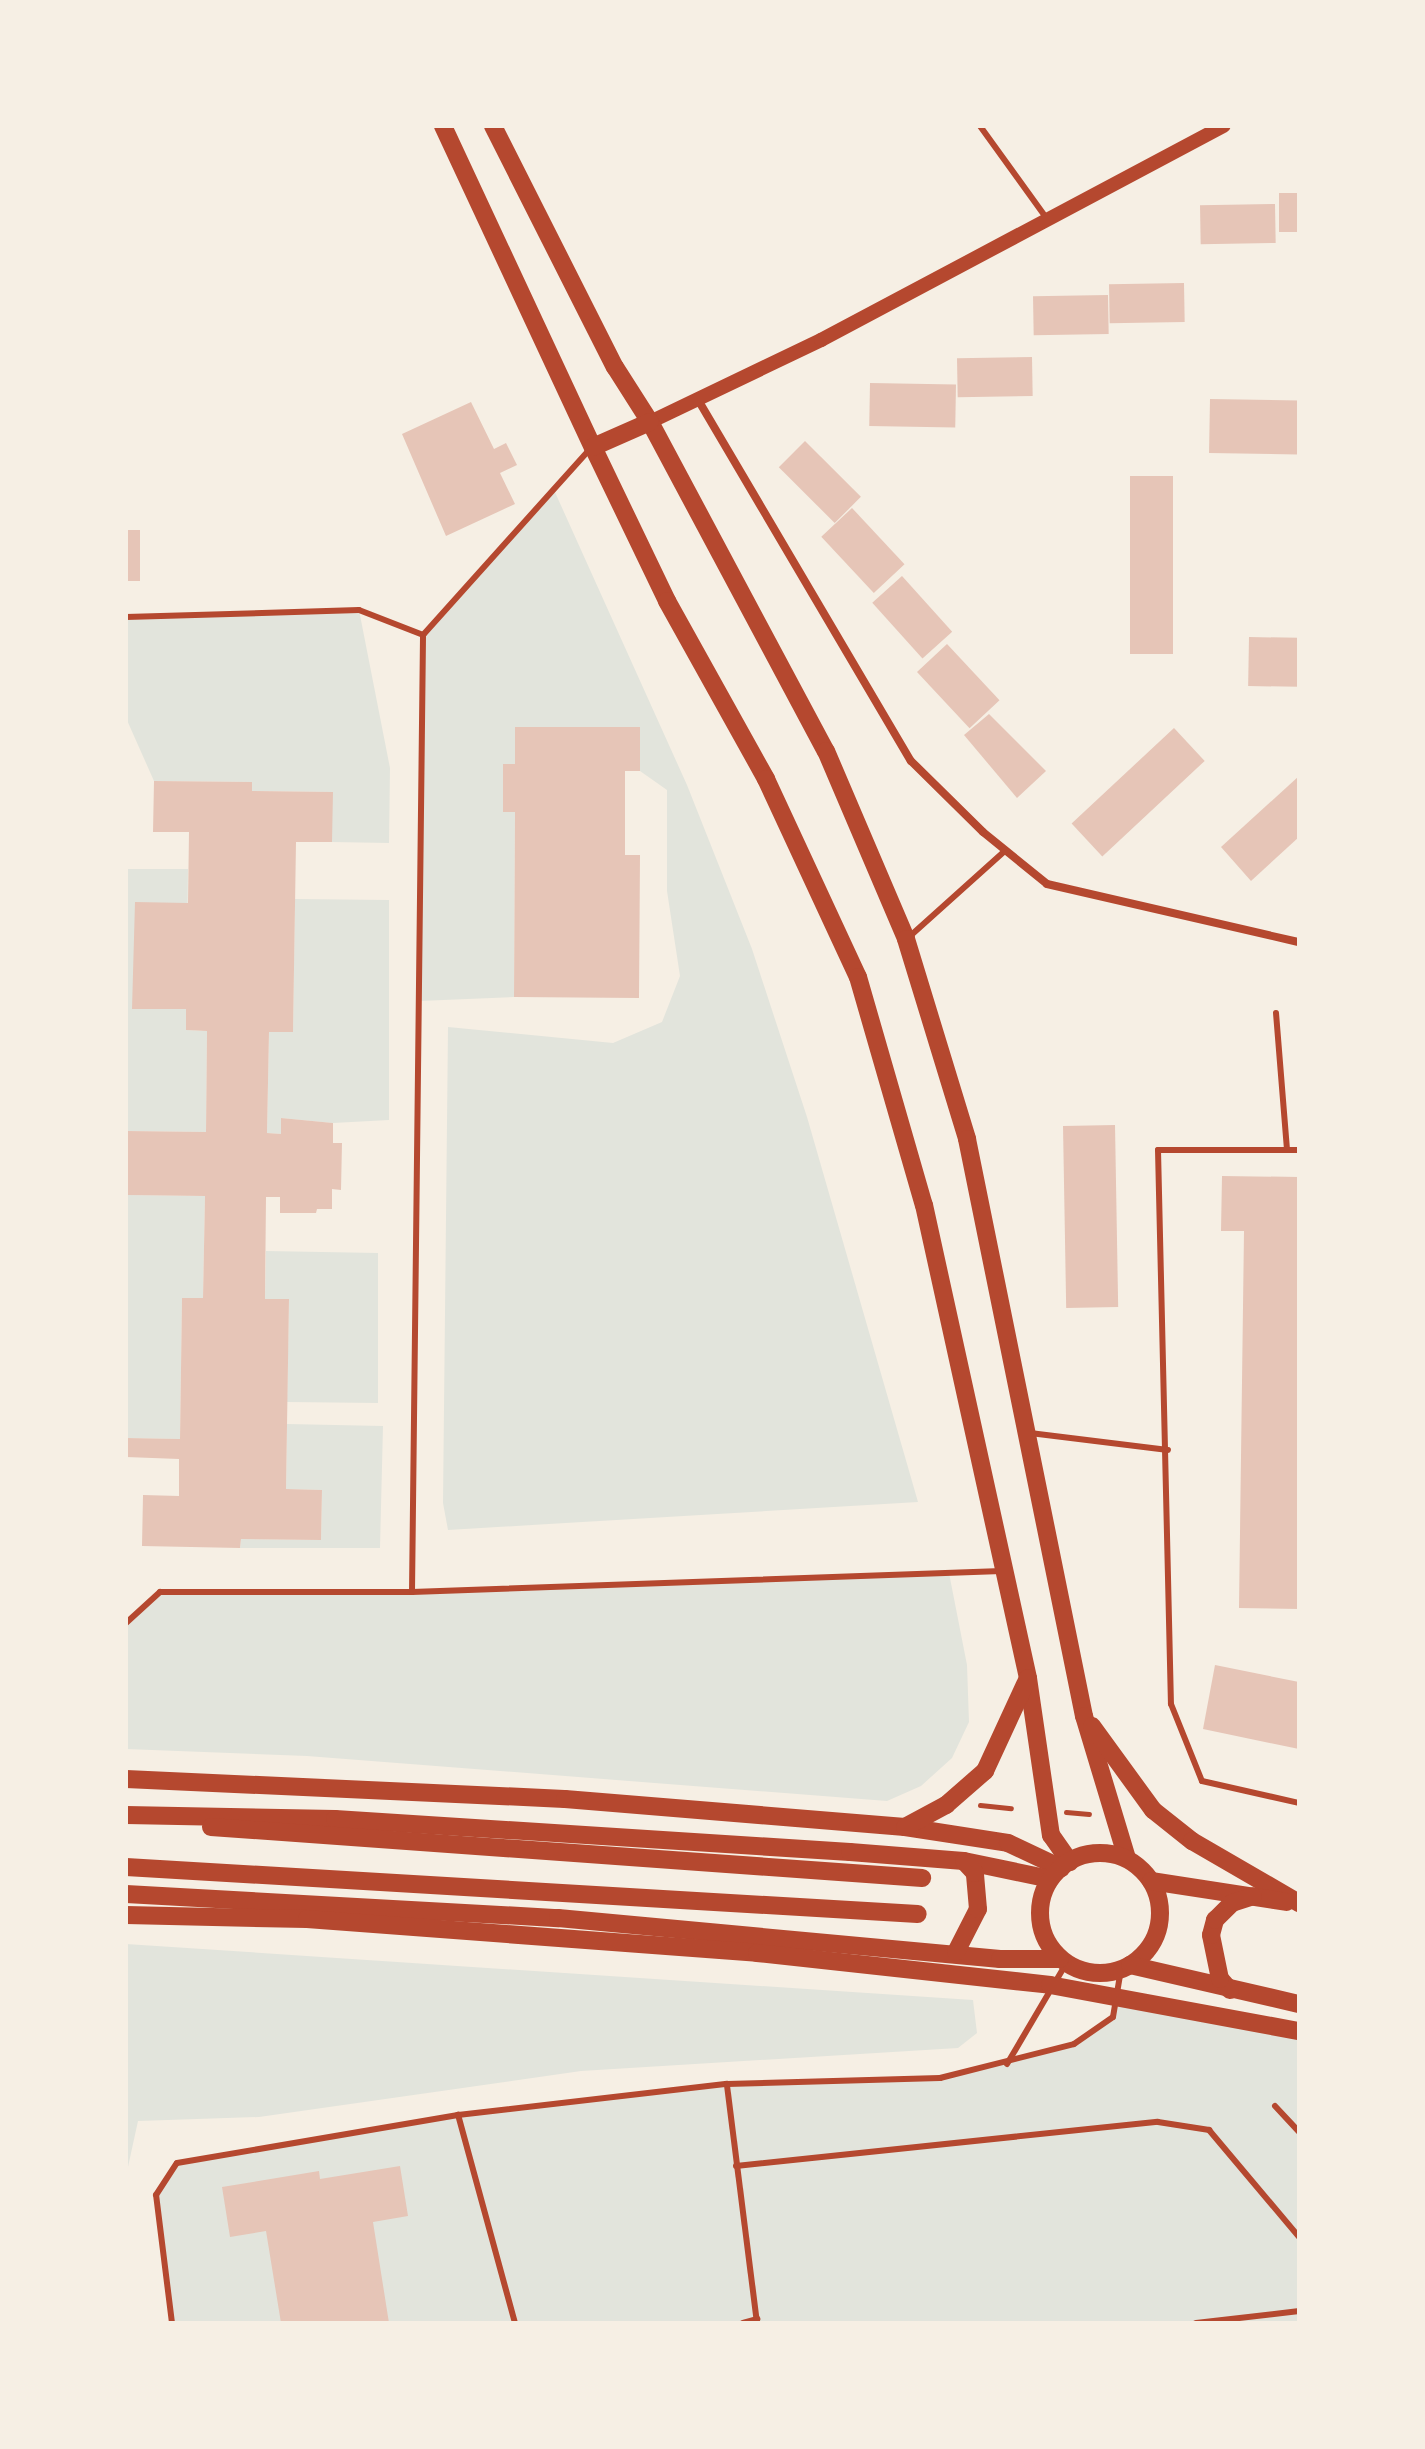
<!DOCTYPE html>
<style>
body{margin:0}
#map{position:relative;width:1425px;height:2449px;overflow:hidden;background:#f6efe4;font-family:"Source Serif 4",serif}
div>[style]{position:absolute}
.green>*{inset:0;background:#e2e4dc}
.building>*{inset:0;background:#e6c5b7;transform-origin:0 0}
.path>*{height:5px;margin:-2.5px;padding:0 2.5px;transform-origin:2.5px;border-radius:2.5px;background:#b5482f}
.service>*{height:6px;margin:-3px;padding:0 3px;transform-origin:3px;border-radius:3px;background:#b5482f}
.minor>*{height:8px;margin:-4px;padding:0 4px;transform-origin:4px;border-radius:4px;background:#b5482f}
.tertiary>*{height:14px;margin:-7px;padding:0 7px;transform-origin:7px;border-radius:7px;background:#b5482f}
.primary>*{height:18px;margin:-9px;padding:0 9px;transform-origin:9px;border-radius:9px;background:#b5482f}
.primary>.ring{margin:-9px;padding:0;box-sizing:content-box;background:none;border:18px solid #b5482f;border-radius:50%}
span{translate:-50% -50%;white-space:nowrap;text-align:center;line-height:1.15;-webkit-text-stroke:8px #f6efe4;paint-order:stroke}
.frame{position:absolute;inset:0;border:128px solid #f6efe4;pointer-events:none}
</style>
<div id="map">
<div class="green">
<div style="clip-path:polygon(554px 490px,687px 785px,752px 949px,807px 1117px,918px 1502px,448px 1530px,443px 1503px,448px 1027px,613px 1043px,662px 1022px,680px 976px,667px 891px,667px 790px,640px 771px,640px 727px,515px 727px,515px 764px,503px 765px,503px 812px,515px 812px,514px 997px,419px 1001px,423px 635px)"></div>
<div style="clip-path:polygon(359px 610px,390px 768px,389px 843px,332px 842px,332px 792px,252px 791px,252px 782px,154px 781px,126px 718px,126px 617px)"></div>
<div style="clip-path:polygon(126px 869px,188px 869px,186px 1030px,207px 1031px,206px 1132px,126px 1131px)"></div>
<div style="clip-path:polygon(295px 899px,389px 900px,389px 1120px,333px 1123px,281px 1118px,281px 1134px,267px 1133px,269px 1032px,293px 1031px)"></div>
<div style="clip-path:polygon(126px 1195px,205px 1196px,203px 1298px,182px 1298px,180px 1439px,126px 1438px)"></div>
<div style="clip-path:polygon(266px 1251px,378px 1253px,378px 1403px,287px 1402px,289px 1300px,265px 1299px)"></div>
<div style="clip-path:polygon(287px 1424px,383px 1426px,380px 1548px,240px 1548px,241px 1539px,321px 1540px,322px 1490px,286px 1489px)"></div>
<div style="clip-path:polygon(949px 1573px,967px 1665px,969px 1722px,952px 1758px,921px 1786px,887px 1801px,307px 1756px,126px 1749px,126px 1623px,160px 1592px,412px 1592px)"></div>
<div style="clip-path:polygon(126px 1944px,973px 2000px,977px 2033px,958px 2048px,581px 2071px,259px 2117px,138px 2121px,126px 2176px)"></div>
<div style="clip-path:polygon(1120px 1997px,1299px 2031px,1299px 2323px,172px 2323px,156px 2195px,177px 2163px,458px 2115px,727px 2084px,940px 2078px,1074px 2044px,1113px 2017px)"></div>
</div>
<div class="building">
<div style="left:1299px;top:193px;width:39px;height:20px;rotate:90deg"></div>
<div style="left:1275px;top:204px;width:39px;height:75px;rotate:89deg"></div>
<div style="left:1184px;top:283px;width:39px;height:75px;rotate:89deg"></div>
<div style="left:1108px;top:295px;width:39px;height:75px;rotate:89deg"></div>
<div style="left:1032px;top:357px;width:39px;height:75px;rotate:89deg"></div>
<div style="left:870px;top:383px;width:86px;height:43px;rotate:1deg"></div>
<div style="left:1210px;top:399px;width:89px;height:54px;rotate:1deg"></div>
<div style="clip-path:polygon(471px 402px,494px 449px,506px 443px,517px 465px,500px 473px,515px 504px,446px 536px,402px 434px)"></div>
<div style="left:805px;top:441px;width:79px;height:37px;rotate:45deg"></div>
<div style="left:1130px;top:476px;width:43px;height:178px"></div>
<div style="left:852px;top:508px;width:77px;height:42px;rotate:47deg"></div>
<div style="left:126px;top:530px;width:14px;height:51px"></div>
<div style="left:902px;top:576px;width:75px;height:40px;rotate:48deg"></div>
<div style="left:1249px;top:637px;width:50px;height:49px;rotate:1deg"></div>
<div style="left:947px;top:644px;width:77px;height:41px;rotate:47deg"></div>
<div style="clip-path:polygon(989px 714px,1046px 771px,1017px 798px,964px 735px)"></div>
<div style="clip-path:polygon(515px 727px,640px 727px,640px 771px,625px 771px,625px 855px,640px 855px,639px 998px,514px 997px,515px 812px,503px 812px,503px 764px,515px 764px)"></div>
<div style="left:1174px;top:728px;width:45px;height:140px;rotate:47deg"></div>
<div style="clip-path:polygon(1299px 776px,1299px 837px,1251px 881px,1221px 847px)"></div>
<div style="clip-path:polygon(154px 781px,252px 782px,252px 791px,333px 792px,332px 842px,296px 842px,293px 1032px,269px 1032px,267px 1133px,281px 1134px,281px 1118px,333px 1123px,333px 1143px,342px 1143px,341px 1190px,332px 1189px,332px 1209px,317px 1209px,316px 1213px,280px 1213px,280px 1197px,266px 1197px,265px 1299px,289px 1299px,286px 1489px,322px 1490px,321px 1540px,241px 1539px,240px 1548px,142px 1546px,143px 1495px,179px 1496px,179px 1459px,126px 1457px,126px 1438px,180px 1439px,182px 1298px,203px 1298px,205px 1196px,126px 1195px,126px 1131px,206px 1132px,207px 1031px,186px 1030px,186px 1009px,132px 1009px,135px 902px,188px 903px,189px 832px,153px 832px)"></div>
<div style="left:1115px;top:1125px;width:182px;height:52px;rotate:89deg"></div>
<div style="clip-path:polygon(1222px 1176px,1299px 1177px,1299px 1609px,1239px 1608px,1244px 1231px,1221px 1231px)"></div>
<div style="clip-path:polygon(1215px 1665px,1299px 1682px,1299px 1749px,1203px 1729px)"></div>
<div style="clip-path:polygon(400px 2166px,408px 2216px,373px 2222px,389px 2323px,281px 2323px,266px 2231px,230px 2237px,222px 2187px,319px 2171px,320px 2179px)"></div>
</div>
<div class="path">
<div style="left:980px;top:1805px;width:31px;rotate:6deg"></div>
<div style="left:1066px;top:1812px;width:23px;rotate:5deg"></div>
</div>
<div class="service">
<div style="left:980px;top:126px;width:115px;rotate:54.2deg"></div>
<div style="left:126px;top:617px;width:233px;rotate:-1.7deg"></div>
<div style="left:359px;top:610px;width:69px;rotate:21.3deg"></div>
<div style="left:423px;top:635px;width:250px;rotate:-48.1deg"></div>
<div style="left:909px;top:937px;width:129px;rotate:-41.9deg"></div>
<div style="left:1276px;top:1013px;width:137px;rotate:85.4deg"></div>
<div style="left:1299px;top:1150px;width:141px;rotate:180deg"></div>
<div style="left:1158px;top:1150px;width:554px;rotate:88.66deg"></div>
<div style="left:1171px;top:1704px;width:83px;rotate:68.1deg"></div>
<div style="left:1202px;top:1781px;width:99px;rotate:12.8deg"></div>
<div style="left:1030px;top:1433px;width:139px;rotate:7deg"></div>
<div style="left:412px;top:1592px;width:957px;rotate:-89.34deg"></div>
<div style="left:126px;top:1623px;width:46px;rotate:-42.4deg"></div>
<div style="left:160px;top:1592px;width:252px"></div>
<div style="left:412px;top:1592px;width:590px;rotate:-2.04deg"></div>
<div style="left:1007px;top:2064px;width:116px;rotate:-59.5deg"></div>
<div style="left:1275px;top:2106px;width:35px;rotate:47deg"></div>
<div style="left:736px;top:2166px;width:424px;rotate:-6deg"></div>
<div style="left:1158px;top:2122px;width:52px;rotate:8.9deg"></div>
<div style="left:1209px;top:2130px;width:140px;rotate:49.9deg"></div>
<div style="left:172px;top:2323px;width:129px;rotate:-97.1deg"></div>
<div style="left:156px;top:2195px;width:38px;rotate:-57deg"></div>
<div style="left:177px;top:2163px;width:285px;rotate:-9.7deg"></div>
<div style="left:515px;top:2323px;width:216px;rotate:-105.3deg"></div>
<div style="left:458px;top:2115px;width:271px;rotate:-6.6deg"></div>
<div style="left:743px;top:2323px;width:15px;rotate:-16deg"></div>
<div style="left:757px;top:2323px;width:241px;rotate:-97.2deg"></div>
<div style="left:727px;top:2084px;width:213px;rotate:-1.6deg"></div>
<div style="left:940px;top:2078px;width:138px;rotate:-14.2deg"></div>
<div style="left:1074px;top:2044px;width:47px;rotate:-34.7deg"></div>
<div style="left:1113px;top:2017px;width:49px;rotate:-80.5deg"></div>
<div style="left:1196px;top:2323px;width:104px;rotate:-6.6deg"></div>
</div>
<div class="minor">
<div style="left:697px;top:398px;width:421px;rotate:59.5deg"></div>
<div style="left:911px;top:761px;width:101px;rotate:44.6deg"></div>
<div style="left:983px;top:832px;width:82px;rotate:39.1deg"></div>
<div style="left:1047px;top:884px;width:259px;rotate:13deg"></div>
</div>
<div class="tertiary">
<div style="left:650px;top:422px;width:190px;rotate:-25.6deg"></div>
<div style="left:821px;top:340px;width:456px;rotate:-28deg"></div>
</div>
<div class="primary">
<div style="left:443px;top:126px;width:354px;rotate:65deg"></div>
<div style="left:593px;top:447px;width:171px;rotate:64.3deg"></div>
<div style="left:667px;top:601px;width:204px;rotate:60.9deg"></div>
<div style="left:766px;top:779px;width:218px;rotate:65.1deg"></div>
<div style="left:858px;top:977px;width:237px;rotate:73.9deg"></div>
<div style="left:924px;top:1205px;width:484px;rotate:77.6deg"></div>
<div style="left:1028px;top:1678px;width:159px;rotate:81.7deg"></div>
<div style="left:1051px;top:1835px;width:33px;rotate:55deg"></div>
<div style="left:493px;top:126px;width:270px;rotate:63.2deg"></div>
<div style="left:615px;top:367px;width:65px;rotate:57.5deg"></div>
<div style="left:650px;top:422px;width:373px;rotate:61.9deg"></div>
<div style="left:826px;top:751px;width:204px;rotate:66.9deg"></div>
<div style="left:906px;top:939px;width:209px;rotate:73deg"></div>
<div style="left:967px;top:1139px;width:589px;rotate:78.54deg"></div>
<div style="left:1084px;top:1716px;width:148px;rotate:73.2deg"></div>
<div style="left:593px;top:447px;width:62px;rotate:-23.7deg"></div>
<div style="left:1092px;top:1726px;width:104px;rotate:54deg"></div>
<div style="left:1153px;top:1810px;width:50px;rotate:38.5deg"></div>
<div style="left:1192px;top:1841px;width:124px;rotate:30.1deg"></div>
<div style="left:126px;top:1779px;width:439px;rotate:2.6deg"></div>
<div style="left:565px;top:1799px;width:341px;rotate:4.7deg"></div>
<div style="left:905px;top:1827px;width:104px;rotate:8.8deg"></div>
<div style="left:1008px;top:1843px;width:59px;rotate:25.3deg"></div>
<div style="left:126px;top:1815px;width:209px;rotate:1.1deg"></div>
<div style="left:335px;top:1819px;width:516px;rotate:3.67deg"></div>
<div style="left:850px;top:1852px;width:114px;rotate:4.5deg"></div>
<div style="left:964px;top:1861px;width:88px;rotate:11.8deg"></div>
<div style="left:211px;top:1827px;width:713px;rotate:4.1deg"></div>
<div style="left:905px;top:1827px;width:47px;rotate:-28.2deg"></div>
<div style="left:946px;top:1805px;width:52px;rotate:-41.1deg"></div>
<div style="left:985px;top:1771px;width:102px;rotate:-65.2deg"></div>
<div class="ring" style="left:1040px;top:1853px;width:102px;height:102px"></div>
<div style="left:126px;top:1867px;width:793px;rotate:3.4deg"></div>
<div style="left:1151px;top:1881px;width:137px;rotate:8.8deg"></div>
<div style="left:126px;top:1894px;width:433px;rotate:3.2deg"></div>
<div style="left:558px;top:1918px;width:444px;rotate:5.3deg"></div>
<div style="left:1000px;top:1959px;width:60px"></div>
<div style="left:126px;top:1915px;width:181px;rotate:1.3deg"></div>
<div style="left:307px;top:1919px;width:451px;rotate:4.3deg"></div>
<div style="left:757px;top:1953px;width:295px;rotate:6.2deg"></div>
<div style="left:1050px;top:1985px;width:253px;rotate:10.5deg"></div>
<div style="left:956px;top:1952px;width:48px;rotate:-62.9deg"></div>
<div style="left:978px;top:1909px;width:36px;rotate:-95deg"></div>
<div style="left:975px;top:1873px;width:16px;rotate:-133deg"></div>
<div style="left:1130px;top:1965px;width:173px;rotate:13deg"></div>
<div style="left:1230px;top:1990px;width:15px;rotate:-132deg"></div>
<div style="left:1220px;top:1979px;width:45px;rotate:-101.6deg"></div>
<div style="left:1211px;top:1935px;width:16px;rotate:-75deg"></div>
<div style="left:1215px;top:1920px;width:24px;rotate:-45deg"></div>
<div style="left:1232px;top:1903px;width:22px;rotate:-18deg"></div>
</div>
<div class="frame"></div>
</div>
